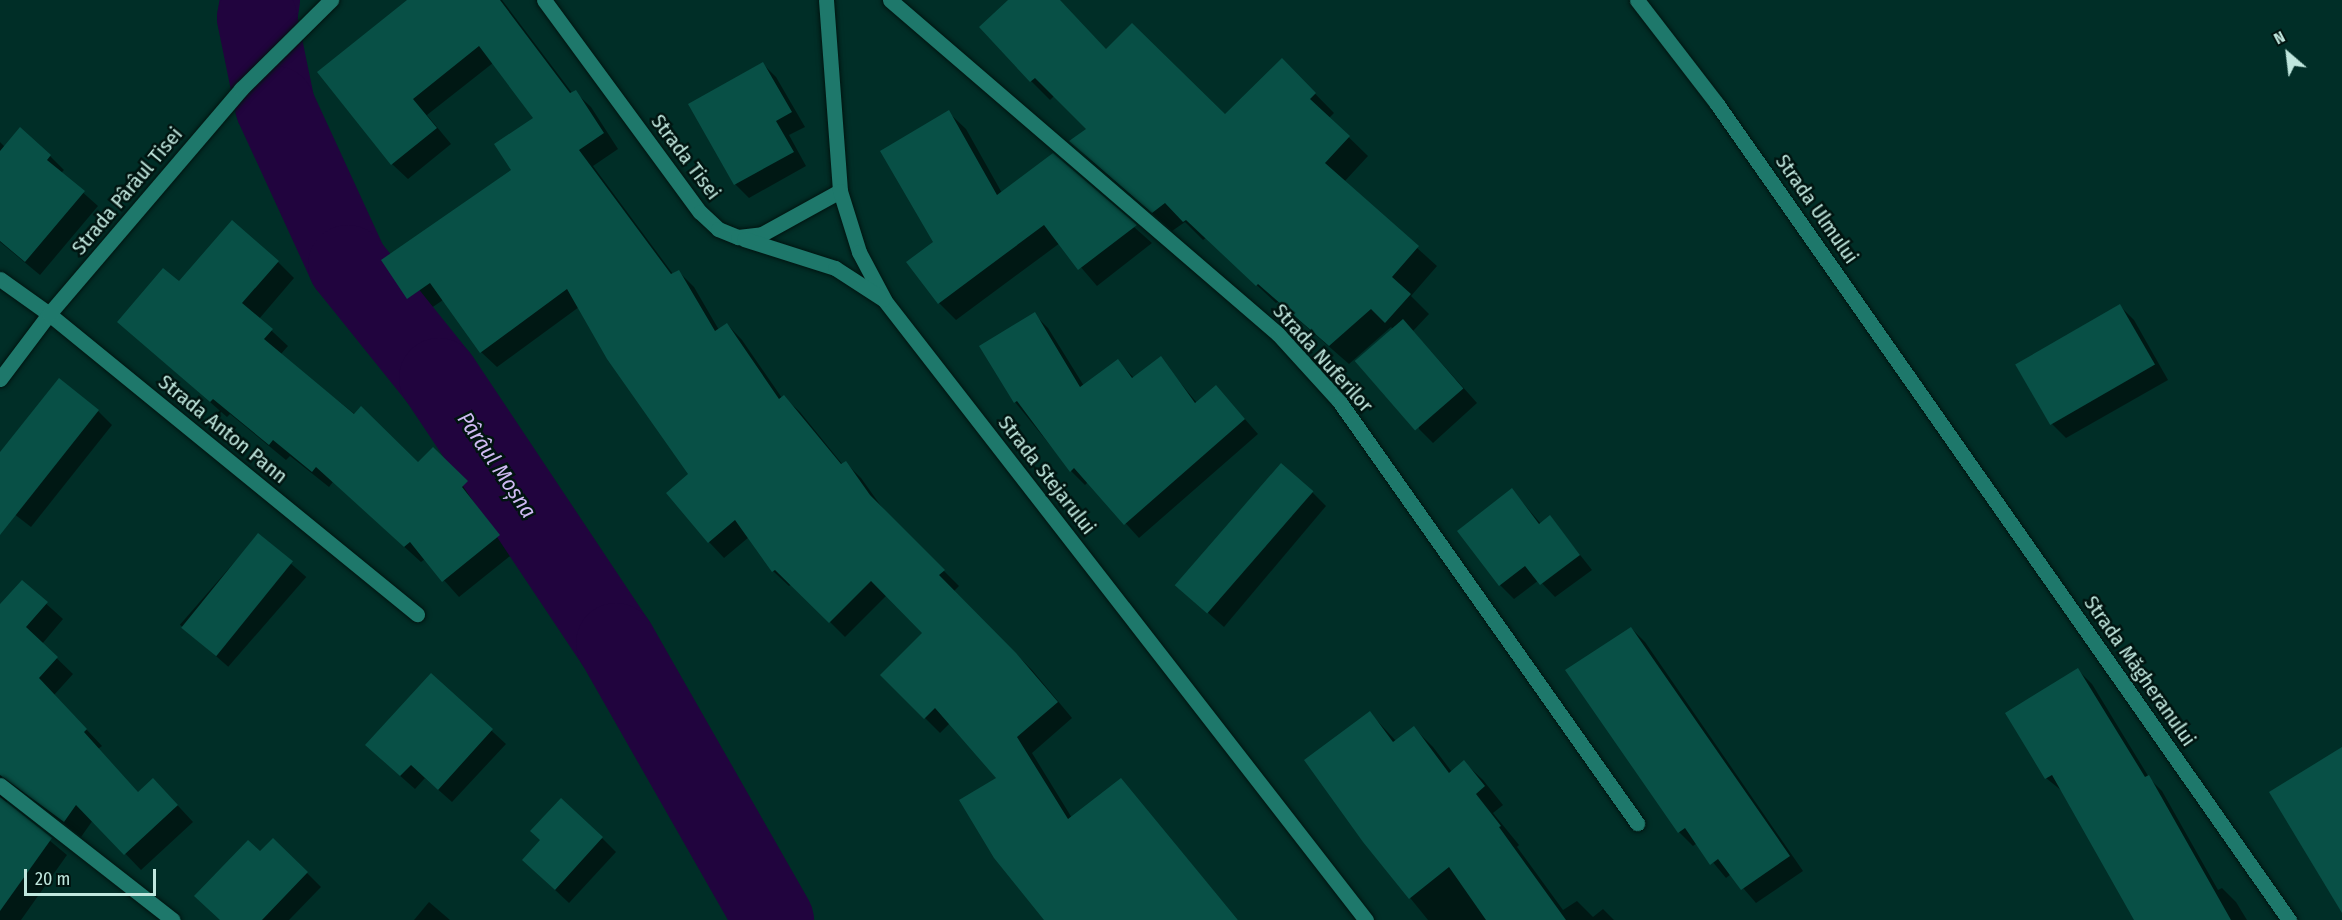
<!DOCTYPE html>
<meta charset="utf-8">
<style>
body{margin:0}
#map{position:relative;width:2342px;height:920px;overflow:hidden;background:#002e27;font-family:"Fira Sans Condensed",sans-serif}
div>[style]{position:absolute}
.shadow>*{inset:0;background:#0007;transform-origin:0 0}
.river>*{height:80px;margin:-40px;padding:0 40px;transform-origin:40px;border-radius:40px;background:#21043e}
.building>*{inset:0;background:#085046;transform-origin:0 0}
.roads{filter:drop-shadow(0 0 2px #001410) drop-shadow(0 0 2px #001410)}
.minor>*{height:15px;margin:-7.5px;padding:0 7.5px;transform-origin:7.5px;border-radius:7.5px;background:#1e786b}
span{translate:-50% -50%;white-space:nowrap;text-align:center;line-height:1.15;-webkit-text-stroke:5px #001410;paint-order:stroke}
.street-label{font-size:21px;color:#c0e7de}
.water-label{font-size:22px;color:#cebaf2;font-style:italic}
.north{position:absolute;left:2258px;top:24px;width:60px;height:60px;-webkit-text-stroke:4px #001410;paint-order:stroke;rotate:332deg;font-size:16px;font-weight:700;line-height:24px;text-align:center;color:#c0e7de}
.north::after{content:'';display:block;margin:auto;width:21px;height:27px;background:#c0e7de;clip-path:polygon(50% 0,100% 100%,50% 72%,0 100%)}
.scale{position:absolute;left:24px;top:869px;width:132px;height:27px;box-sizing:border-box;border:3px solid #c0e7de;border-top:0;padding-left:8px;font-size:18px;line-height:21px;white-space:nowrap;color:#c0e7de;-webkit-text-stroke:4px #001410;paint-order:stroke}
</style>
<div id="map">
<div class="shadow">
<div style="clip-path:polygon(409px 0,502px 0,573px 94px,575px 92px,591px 107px,618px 149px,593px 166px,673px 274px,678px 271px,694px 287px,719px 330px,727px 324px,742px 340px,782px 398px,784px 397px,800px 412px,843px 465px,846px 463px,861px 478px,886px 513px,959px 586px,954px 591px,1032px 670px,1072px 718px,1032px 753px,1072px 818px,1121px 780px,1238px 920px,1048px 920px,998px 778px,950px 723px,940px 733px,882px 675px,924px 633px,887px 595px,845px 637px,792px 584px,789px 586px,773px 571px,749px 537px,724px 558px,709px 542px,690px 475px,579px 307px,497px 367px,481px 352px,443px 300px,424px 313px,409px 298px,513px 170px,535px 118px,493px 63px,427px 115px,451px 144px,408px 179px,392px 164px)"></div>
<div style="clip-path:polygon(1010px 0,1059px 0,1107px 51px,1225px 116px,1282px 60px,1334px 113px,1329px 118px,1368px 156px,1344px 182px,1437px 266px,1411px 296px,1429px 314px,1413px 331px,1477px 403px,1433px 443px,1419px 429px,1395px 331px,1391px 327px,1349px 364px,1278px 302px,1276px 303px,1206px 238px,1203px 240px,1185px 222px,1172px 231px,1090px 160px,1072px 142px,1089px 129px,1055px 95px,1050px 100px,1031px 81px)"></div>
<div style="clip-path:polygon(762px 63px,776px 77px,805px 127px,789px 135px,806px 166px,749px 198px,735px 184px,690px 104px)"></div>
<div style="clip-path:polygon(948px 112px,966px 129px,1002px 193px,1053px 155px,1152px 243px,1097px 286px,1060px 243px,956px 320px,939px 303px,935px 242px)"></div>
<div style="clip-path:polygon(0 142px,5px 147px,50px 156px,64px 170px,61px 173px,98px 206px,40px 275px,0 242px)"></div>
<div style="clip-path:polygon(278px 262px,294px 278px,259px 319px,288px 346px,280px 355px,418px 464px,433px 449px,483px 498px,477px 504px,515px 552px,459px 597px,425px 559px,421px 562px,333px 482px,329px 487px,290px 456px,286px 460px,230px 414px,227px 417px,119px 322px,179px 283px)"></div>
<div style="clip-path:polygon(2120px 306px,2134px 320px,2168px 380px,2066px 438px,2052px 424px,2018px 365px)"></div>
<div style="clip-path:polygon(1034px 314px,1048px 328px,1084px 386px,1118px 361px,1134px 378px,1160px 358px,1197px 403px,1229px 401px,1258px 434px,1139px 538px,1088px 482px,1085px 485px,1071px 471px,1015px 402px)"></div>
<div style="clip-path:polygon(98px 411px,112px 425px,31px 527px,0 503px,0 454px)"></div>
<div style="clip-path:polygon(1512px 490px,1541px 524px,1550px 517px,1592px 570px,1555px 597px,1539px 580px,1514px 599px,1500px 585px)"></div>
<div style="clip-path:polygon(1312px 492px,1326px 506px,1224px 627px,1179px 587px)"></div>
<div style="left:258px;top:535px;width:64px;height:119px;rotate:41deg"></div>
<div style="clip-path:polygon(22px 582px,63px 619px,42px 644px,73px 674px,54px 695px,102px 746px,98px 749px,138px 793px,169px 796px,193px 822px,141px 870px,93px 820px,81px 837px,24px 793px,13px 791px,8px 796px,6px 804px,67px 855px,21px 920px,0 920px,0 606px)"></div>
<div style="clip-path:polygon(1631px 628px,1645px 642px,1803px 871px,1756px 903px,1731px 874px,1726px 878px,1697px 843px,1693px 846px,1679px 832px,1568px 671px)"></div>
<div style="clip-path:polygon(2078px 670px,2092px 684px,2150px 779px,2162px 791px,2218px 890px,2222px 888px,2236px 902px,2247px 920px,2143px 920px,2062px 791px,2046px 778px)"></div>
<div style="clip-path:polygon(431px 675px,506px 744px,452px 802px,425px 778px,415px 789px,381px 759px)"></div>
<div style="clip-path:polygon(1370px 713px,1396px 741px,1414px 728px,1433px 747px,1452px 772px,1464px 762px,1483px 780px,1503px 805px,1493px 813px,1519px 845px,1517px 847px,1563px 910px,1577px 901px,1593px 917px,1603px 909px,1614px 920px,1428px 920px,1364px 841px)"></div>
<div style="clip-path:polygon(602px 838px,616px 852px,569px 903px,538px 874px)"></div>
<div style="clip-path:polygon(260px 853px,307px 873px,321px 887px,289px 920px,221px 920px)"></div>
<div style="clip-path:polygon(429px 902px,450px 920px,414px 920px)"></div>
</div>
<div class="river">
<div style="left:260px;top:0;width:18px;rotate:99deg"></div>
<div style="left:257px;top:18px;width:90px;rotate:78.4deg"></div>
<div style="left:275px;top:106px;width:175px;rotate:65.3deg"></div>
<div style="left:348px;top:265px;width:145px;rotate:51.2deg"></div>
<div style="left:439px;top:378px;width:319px;rotate:56.3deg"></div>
<div style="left:616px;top:643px;width:319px;rotate:60.3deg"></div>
</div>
<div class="building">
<div style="clip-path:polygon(407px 0,500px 0,570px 93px,576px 90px,604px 133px,579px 150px,671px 274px,679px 270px,715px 331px,727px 323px,779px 399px,784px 395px,841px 464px,846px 461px,870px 495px,945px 570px,939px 575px,1016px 653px,1058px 702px,1017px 737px,1068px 819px,1121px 778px,1238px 920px,1044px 920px,994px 858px,959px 800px,996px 778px,935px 708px,924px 719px,880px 675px,922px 633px,871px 581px,829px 623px,775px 570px,772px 572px,735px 520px,708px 543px,666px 493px,688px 474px,607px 359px,567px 289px,480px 353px,430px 283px,407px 299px,381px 260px,511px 170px,494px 144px,533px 118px,479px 46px,413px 99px,437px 128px,391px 165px,317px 72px)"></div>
<div style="clip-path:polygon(1008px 0,1060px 0,1106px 49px,1132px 23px,1225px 114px,1282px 58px,1316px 93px,1310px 99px,1350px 136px,1325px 163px,1419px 246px,1392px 277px,1411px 294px,1385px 323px,1371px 309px,1329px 346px,1258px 284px,1256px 286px,1186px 220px,1183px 222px,1165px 203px,1152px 213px,1069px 141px,1086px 129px,1035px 78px,1030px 82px,979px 27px)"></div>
<div style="clip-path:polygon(763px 62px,792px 112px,776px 121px,794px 152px,734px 185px,688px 104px)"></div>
<div style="clip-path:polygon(949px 110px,997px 195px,1053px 153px,1137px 225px,1078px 270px,1044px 225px,938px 304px,906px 262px,933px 242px,880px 151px)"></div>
<div style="clip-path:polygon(20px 127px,51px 155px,47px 160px,85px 191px,25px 262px,0 241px,0 151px)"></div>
<div style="clip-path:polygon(232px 220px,279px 261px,242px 303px,273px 329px,264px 339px,354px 414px,361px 406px,418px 462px,433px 447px,468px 481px,462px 487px,500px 535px,442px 582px,410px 542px,404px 547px,316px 467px,312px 472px,273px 440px,269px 445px,213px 399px,210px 402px,117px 322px,163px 268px,179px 281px)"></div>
<div style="left:2120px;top:304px;width:70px;height:121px;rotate:60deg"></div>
<div style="clip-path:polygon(1035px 312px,1080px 387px,1118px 359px,1132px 378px,1161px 356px,1195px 403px,1216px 385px,1245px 419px,1124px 525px,1074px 468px,1070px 472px,1017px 401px,1014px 403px,979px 346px)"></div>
<div style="left:1403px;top:319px;width:92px;height:64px;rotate:49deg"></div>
<div style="clip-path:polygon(59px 378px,99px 410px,0 535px,0 452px)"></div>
<div style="left:1281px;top:463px;width:43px;height:162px;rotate:41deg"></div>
<div style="clip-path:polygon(1512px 488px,1539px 524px,1550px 515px,1580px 555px,1540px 585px,1525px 566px,1499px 586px,1457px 531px)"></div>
<div style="left:258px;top:533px;width:45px;height:122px;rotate:39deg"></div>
<div style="clip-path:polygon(22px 580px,48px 602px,26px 627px,58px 657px,39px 678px,87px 729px,84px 732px,138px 792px,153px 778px,178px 805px,124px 855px,76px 805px,64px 822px,0 775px,0 604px)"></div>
<div style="clip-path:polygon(1631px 627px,1790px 856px,1741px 890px,1718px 859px,1710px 865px,1685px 828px,1678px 833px,1565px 670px)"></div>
<div style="clip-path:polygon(2078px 668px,2145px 777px,2149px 775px,2231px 920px,2134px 920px,2052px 775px,2045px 779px,2005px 713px)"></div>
<div style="clip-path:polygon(431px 673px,493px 729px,438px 790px,411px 765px,400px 776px,365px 745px)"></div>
<div style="clip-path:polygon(1370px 711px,1393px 742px,1414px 726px,1449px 773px,1464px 760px,1485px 786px,1476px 794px,1501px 826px,1499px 827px,1566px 920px,1486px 920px,1449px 867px,1409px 899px,1363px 842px,1304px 760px)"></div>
<div style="clip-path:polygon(2342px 747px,2342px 913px,2269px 792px)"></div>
<div style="clip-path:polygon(0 797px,52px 838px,0 911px)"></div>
<div style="clip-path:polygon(561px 798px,603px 837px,555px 890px,522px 860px,540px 840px,530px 831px)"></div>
<div style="clip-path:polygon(273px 838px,308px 872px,262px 920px,220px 920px,194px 896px,248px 840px,260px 851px)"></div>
</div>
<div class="roads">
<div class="minor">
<div style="left:544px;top:0;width:263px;rotate:53.7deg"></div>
<div style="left:700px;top:212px;width:25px;rotate:43deg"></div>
<div style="left:718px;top:229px;width:22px;rotate:22deg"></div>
<div style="left:738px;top:237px;width:24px;rotate:-7deg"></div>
<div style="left:762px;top:234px;width:89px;rotate:-28.9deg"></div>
<div style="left:826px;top:0;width:192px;rotate:85.8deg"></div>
<div style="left:840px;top:191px;width:64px;rotate:72.7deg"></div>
<div style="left:859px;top:252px;width:55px;rotate:62deg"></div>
<div style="left:885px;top:301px;width:784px;rotate:52.15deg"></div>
<div style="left:890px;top:0;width:512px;rotate:40.72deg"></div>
<div style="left:1278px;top:334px;width:91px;rotate:47.7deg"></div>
<div style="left:1339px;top:401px;width:517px;rotate:54.77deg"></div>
<div style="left:1637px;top:0;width:131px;rotate:52.4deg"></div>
<div style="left:1717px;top:104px;width:997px;rotate:54.97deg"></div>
<div style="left:744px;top:239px;width:96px;rotate:17.7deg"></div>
<div style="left:835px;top:268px;width:57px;rotate:32.9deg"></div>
<div style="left:0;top:279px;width:60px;rotate:35.5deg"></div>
<div style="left:49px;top:314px;width:475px;rotate:39.2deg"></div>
<div style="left:0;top:379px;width:81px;rotate:-53deg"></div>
<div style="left:49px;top:314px;width:296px;rotate:-49.5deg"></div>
<div style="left:241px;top:89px;width:127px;rotate:-44.7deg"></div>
<div style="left:0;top:785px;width:219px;rotate:38deg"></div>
</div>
</div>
<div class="street-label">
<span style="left:686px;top:157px;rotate:53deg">Strada Tisei</span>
<span style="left:127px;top:191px;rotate:-50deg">Strada Pârâul Tisei</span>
<span style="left:1817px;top:209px;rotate:55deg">Strada Ulmului</span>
<span style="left:1323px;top:358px;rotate:48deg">Strada Nuferilor</span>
<span style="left:223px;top:429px;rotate:39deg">Strada Anton Pann</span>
<span style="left:1047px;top:475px;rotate:52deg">Strada Stejarului</span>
<span style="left:2140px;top:671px;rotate:55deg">Strada Măgheranului</span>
</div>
<div class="water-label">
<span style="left:497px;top:465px;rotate:56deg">Pârâul Moșna</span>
</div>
<div class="north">N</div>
<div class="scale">20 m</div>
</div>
